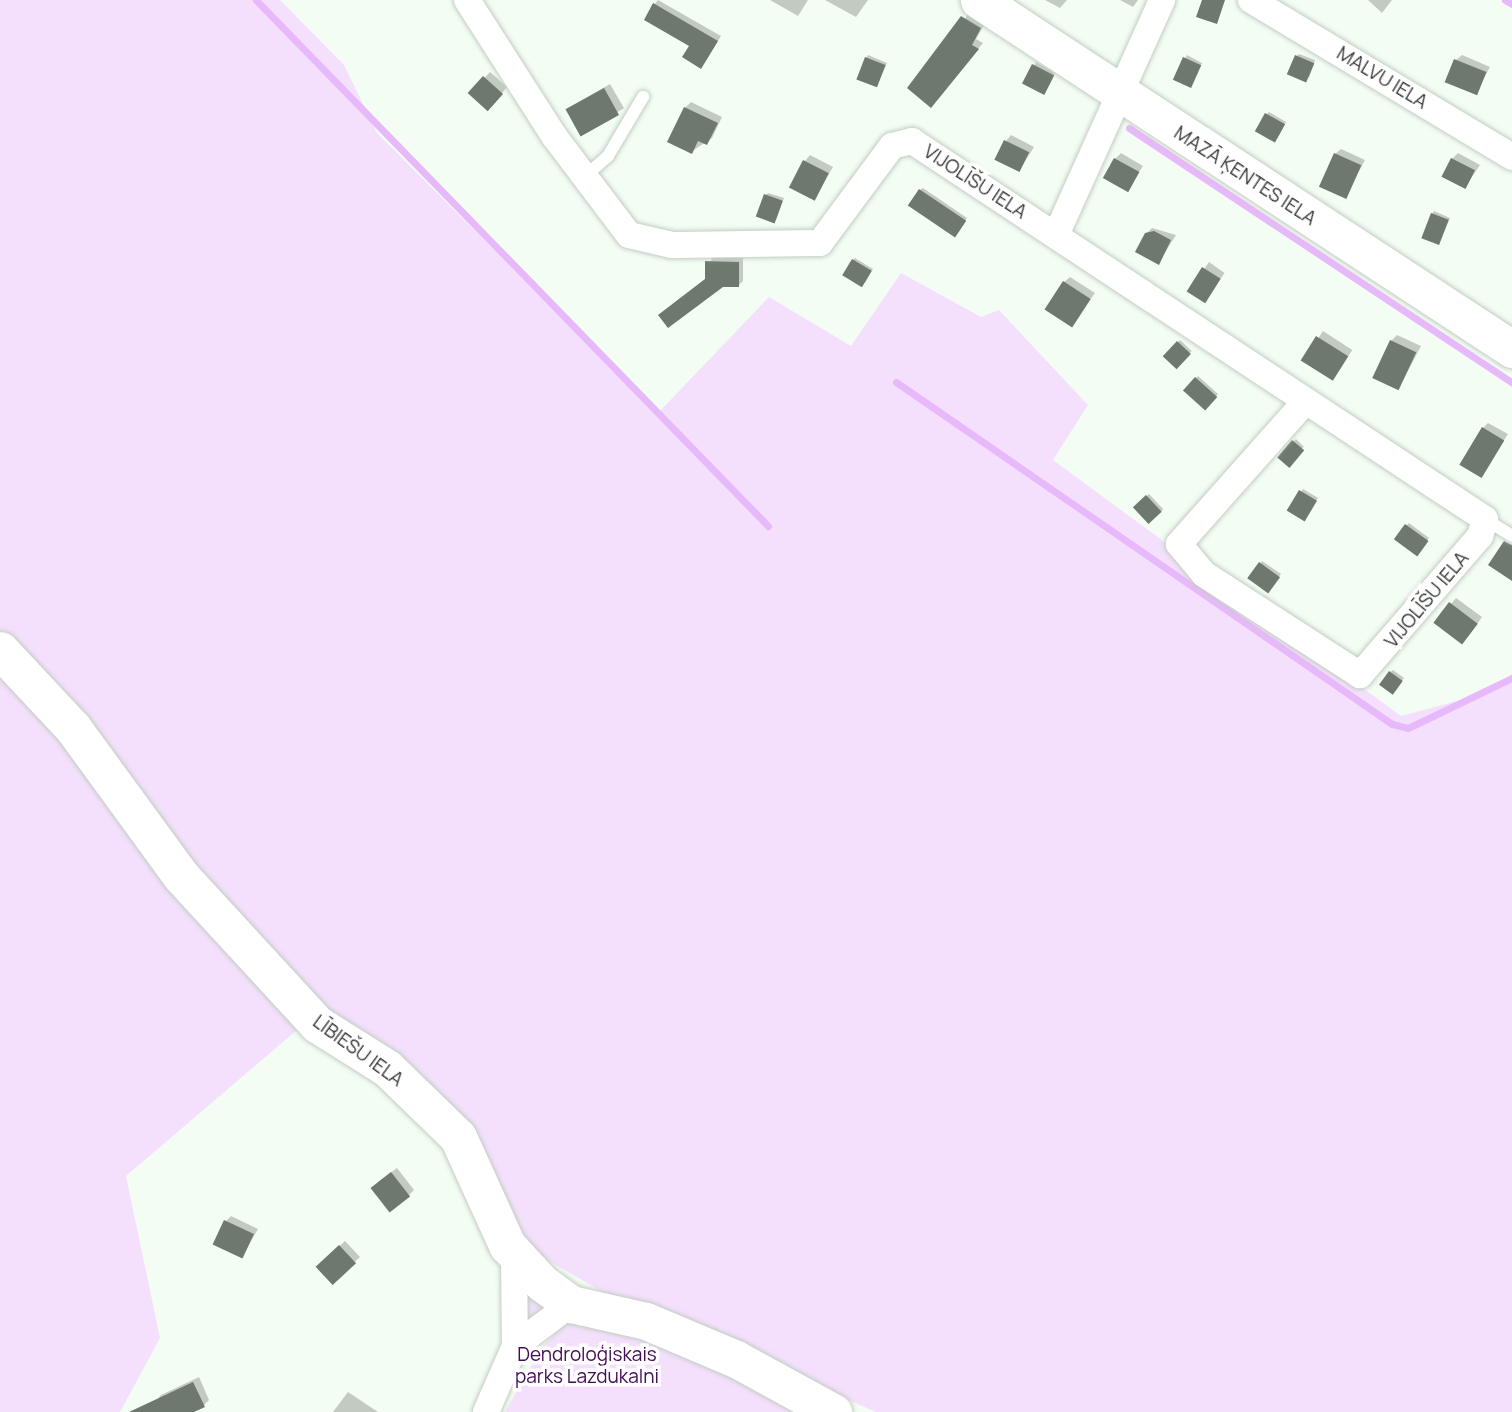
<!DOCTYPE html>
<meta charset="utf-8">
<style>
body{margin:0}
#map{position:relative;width:1512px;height:1412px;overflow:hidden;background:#f3fdf3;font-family:Manrope,sans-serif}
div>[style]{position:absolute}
.green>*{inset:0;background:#f4e0fd}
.shadow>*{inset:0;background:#0003;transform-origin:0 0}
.stream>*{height:7px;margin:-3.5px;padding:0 3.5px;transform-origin:3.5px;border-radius:3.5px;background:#e7b9fa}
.building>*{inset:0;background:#6e786e;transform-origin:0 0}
.roads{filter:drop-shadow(0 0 2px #c3cdc3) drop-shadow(0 0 2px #c3cdc3)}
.lane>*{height:12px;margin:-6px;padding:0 6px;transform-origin:6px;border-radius:6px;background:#fff}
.street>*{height:26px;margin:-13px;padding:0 13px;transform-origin:13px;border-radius:13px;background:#fff}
.secondary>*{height:37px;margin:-18.5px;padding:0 18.5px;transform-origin:18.5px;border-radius:18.5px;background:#fff}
span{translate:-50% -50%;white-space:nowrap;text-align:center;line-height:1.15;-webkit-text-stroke:7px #fff;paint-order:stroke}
.street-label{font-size:19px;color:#353935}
.park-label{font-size:19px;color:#420b54}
</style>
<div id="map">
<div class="green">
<div style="clip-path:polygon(0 0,280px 0,344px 65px,377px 133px,658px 413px,769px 297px,851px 346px,901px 273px,981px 317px,999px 310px,1088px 405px,1053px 460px,1401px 716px,1487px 693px,1512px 674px,1512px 1412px,876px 1412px,618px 1301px,530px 1250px,469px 1132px,325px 1006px,126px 1176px,160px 1338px,120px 1412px,0 1412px)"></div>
<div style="clip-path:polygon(520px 1282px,548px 1305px,528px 1327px)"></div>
<div style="clip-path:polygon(576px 1312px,818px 1412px,505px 1412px,542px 1347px)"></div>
</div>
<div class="shadow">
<div style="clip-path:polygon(658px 0,721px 36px,705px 62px,654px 5px)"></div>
<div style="clip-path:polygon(770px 0,808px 0,798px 16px)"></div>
<div style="clip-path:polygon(825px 0,868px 0,856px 17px)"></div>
<div style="clip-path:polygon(1045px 0,1067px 0,1060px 8px)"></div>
<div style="clip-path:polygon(1120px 0,1138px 0,1133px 7px)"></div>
<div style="clip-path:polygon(1368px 0,1392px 0,1382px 13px)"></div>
<div style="clip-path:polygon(968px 12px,986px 22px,976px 39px,983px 43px,936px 100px)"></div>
<div style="clip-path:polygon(1299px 54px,1315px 60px,1309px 78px,1297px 56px)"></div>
<div style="clip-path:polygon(868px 55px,887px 63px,877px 86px,866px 58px)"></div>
<div style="left:1187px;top:55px;width:17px;height:26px;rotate:28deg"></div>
<div style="clip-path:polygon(1462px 55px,1490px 67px,1476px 93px,1456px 60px)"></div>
<div style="clip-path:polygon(1036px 62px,1055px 73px,1045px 91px,1024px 83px)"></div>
<div style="clip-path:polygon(490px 72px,507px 87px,494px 103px,470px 93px)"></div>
<div style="left:610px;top:84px;width:28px;height:50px;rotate:60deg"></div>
<div style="clip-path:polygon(691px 102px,722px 117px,712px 138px,691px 152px,685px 108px)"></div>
<div style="clip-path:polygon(1269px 112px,1286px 122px,1277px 139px,1267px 114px)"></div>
<div style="clip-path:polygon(1011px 135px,1034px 147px,1019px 171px,1006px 141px)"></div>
<div style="clip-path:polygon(1341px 149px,1365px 160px,1345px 197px,1335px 154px)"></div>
<div style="clip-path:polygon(1121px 153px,1143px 166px,1127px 190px,1115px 159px)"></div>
<div style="clip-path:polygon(1458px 153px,1480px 165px,1465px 187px,1452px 159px)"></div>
<div style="clip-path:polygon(810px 155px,833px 167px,814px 199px,805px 161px)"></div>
<div style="clip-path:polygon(923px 188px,967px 218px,955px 234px,920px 190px)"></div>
<div style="clip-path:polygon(768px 193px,784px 198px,776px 220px,766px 195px)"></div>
<div style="clip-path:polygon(1434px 211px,1450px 218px,1439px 244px,1432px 214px)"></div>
<div style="clip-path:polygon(1152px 228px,1176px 235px,1159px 262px,1146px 234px)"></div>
<div style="clip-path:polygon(712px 257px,743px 258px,743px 281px,738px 286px,707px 278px)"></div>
<div style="clip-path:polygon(855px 258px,873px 269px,865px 283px,853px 260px)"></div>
<div style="left:1209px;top:262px;width:19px;height:36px;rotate:35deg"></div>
<div style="clip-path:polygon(1070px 277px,1095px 293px,1072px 325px,1064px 282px)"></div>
<div style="left:1323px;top:331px;width:35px;height:34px;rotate:33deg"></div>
<div style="clip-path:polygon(1397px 335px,1421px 346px,1399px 388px,1391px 341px)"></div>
<div style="left:1180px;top:340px;width:16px;height:23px;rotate:43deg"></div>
<div style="left:1198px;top:376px;width:27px;height:18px;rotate:42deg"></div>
<div style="clip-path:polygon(1488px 423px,1508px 434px,1481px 476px,1483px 428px)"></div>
<div style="left:1296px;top:439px;width:11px;height:25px;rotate:45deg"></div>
<div style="clip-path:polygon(1303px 489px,1318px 498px,1305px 517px,1289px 510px)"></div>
<div style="left:1149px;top:494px;width:21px;height:19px;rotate:47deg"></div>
<div style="clip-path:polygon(1409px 523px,1429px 538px,1419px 552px,1396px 538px)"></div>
<div style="clip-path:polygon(1262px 561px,1281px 574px,1270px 589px,1250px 578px)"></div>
<div style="clip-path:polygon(1456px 598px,1482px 617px,1468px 637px,1436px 622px)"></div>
<div style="clip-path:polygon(1393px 670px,1404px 678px,1395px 690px,1390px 672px)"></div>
<div style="clip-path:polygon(397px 1168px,414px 1190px,409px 1195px,378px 1182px)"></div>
<div style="clip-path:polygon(231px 1216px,258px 1229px,242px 1257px,226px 1221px)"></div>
<div style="left:345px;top:1241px;width:22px;height:37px;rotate:47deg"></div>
<div style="clip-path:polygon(199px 1377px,209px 1400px,204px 1405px,161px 1412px,156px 1401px,161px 1395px)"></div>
<div style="clip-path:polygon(348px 1392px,378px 1412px,333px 1412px)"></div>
</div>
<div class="stream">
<div style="left:256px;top:0;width:734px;rotate:45.77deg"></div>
<div style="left:1505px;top:0;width:8px;rotate:30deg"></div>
<div style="left:1129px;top:128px;width:460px;rotate:33.6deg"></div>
<div style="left:896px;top:382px;width:602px;rotate:34.59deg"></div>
<div style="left:1392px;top:724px;width:16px;rotate:14deg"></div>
<div style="left:1408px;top:728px;width:115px;rotate:-25.7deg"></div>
</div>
<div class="building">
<div style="clip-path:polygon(1202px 0,1225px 0,1217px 24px,1196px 17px)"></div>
<div style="clip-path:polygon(653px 3px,718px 41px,701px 69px,682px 57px,689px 46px,644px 20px)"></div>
<div style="clip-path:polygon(961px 16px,981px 28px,972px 45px,979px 49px,931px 108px,907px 88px)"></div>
<div style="left:1295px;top:55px;width:21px;height:21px;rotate:23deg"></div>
<div style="left:865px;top:57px;width:22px;height:24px;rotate:21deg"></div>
<div style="left:1183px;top:57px;width:20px;height:25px;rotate:24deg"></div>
<div style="left:1454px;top:59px;width:35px;height:25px;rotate:22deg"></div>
<div style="left:1032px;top:64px;width:25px;height:22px;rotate:27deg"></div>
<div style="left:483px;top:76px;width:27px;height:23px;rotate:42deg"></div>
<div style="left:604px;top:88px;width:31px;height:44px;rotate:61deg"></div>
<div style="clip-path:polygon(684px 107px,718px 123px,707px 145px,698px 141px,692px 154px,667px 142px)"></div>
<div style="left:1265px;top:113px;width:23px;height:21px;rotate:29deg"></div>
<div style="left:1004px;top:140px;width:28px;height:22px;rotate:26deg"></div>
<div style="left:1334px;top:153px;width:30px;height:37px;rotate:24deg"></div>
<div style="left:1114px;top:158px;width:29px;height:23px;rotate:29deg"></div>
<div style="left:1451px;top:158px;width:27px;height:21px;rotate:27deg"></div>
<div style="left:803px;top:160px;width:29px;height:31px;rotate:27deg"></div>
<div style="left:919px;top:189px;width:57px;height:20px;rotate:34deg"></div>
<div style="left:764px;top:194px;width:20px;height:24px;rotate:20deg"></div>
<div style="left:1431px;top:213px;width:19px;height:27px;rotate:21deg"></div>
<div style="clip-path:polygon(1154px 231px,1171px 240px,1159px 265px,1135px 252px,1145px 233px)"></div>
<div style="left:852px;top:259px;width:23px;height:19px;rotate:31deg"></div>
<div style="clip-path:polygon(705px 261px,739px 262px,739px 287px,723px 287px,668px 328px,658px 315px,705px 279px)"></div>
<div style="left:1202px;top:267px;width:22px;height:29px;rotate:32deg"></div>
<div style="left:1063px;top:281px;width:33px;height:34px;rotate:33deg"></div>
<div style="left:1316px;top:336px;width:38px;height:29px;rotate:32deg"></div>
<div style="left:1390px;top:340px;width:29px;height:42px;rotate:25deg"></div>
<div style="left:1177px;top:341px;width:19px;height:21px;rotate:43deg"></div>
<div style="left:1195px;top:377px;width:30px;height:18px;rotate:42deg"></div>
<div style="left:1482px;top:427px;width:26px;height:44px;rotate:31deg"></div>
<div style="left:1292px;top:440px;width:16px;height:23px;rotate:40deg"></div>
<div style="left:1299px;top:490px;width:21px;height:24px;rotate:31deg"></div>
<div style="left:1146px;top:495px;width:23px;height:18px;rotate:47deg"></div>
<div style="left:1405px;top:524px;width:29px;height:19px;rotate:36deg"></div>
<div style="clip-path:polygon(1504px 541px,1512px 545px,1512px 581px,1488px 565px)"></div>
<div style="left:1259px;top:562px;width:26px;height:20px;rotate:36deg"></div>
<div style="left:1449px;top:602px;width:36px;height:26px;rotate:37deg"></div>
<div style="left:1389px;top:671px;width:17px;height:17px;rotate:36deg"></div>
<div style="left:391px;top:1172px;width:31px;height:26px;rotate:52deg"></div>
<div style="left:224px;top:1220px;width:33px;height:27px;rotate:25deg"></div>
<div style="left:339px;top:1245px;width:25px;height:32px;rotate:47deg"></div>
<div style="clip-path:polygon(193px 1382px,205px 1407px,194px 1412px,129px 1412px)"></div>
</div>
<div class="roads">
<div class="lane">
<div style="left:584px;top:177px;width:32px;rotate:-41deg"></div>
<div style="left:608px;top:156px;width:69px;rotate:-59.3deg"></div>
<div style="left:1485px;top:519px;width:32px;rotate:32deg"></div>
</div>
<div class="street">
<div style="left:467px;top:0;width:161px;rotate:57.4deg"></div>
<div style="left:554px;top:136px;width:124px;rotate:52.9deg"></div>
<div style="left:629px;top:235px;width:44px;rotate:13.1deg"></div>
<div style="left:672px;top:245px;width:148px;rotate:-0.8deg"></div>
<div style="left:820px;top:243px;width:121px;rotate:-53.4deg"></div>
<div style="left:892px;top:146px;width:21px;rotate:-14deg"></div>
<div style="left:912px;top:141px;width:686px;rotate:33.41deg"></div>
<div style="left:1485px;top:519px;width:18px;rotate:106deg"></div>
<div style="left:1480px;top:536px;width:184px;rotate:130.8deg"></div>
<div style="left:1360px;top:675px;width:186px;rotate:-147.1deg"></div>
<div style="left:1204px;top:574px;width:39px;rotate:-130deg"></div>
<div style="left:1179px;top:544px;width:190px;rotate:-48.4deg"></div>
<div style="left:1251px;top:0;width:305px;rotate:31deg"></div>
<div style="left:1056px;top:235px;width:258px;rotate:-65.7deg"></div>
<div style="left:514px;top:1255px;width:91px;rotate:89.4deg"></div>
<div style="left:486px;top:1412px;width:72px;rotate:-66.3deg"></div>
<div style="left:515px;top:1346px;width:70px;rotate:-36.9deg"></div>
</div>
<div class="secondary">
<div style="left:979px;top:0;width:637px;rotate:33.22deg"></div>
<div style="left:0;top:650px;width:107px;rotate:46.9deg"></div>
<div style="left:73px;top:728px;width:182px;rotate:53.9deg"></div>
<div style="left:180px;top:875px;width:202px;rotate:47.4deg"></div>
<div style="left:317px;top:1024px;width:83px;rotate:32.2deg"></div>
<div style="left:387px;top:1068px;width:99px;rotate:44.2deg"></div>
<div style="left:458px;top:1137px;width:119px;rotate:65.6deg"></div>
<div style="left:507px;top:1245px;width:52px;rotate:47.4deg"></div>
<div style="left:542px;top:1283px;width:36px;rotate:36deg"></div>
<div style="left:571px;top:1304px;width:77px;rotate:12.8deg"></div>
<div style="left:646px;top:1321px;width:98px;rotate:22.9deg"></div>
<div style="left:736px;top:1359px;width:111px;rotate:28.7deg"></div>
</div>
</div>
<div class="street-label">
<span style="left:1382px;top:78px;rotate:31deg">MALVU IELA</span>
<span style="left:1245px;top:176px;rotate:33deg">MAZĀ ĶENTES IELA</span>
<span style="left:975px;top:182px;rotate:33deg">VIJOLĪŠU IELA</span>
<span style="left:1427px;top:600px;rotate:-50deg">VIJOLĪŠU IELA</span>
<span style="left:358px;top:1051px;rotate:36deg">LĪBIEŠU IELA</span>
</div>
<div class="park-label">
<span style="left:587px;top:1366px">Dendroloģiskais<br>parks Lazdukalni</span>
</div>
</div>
